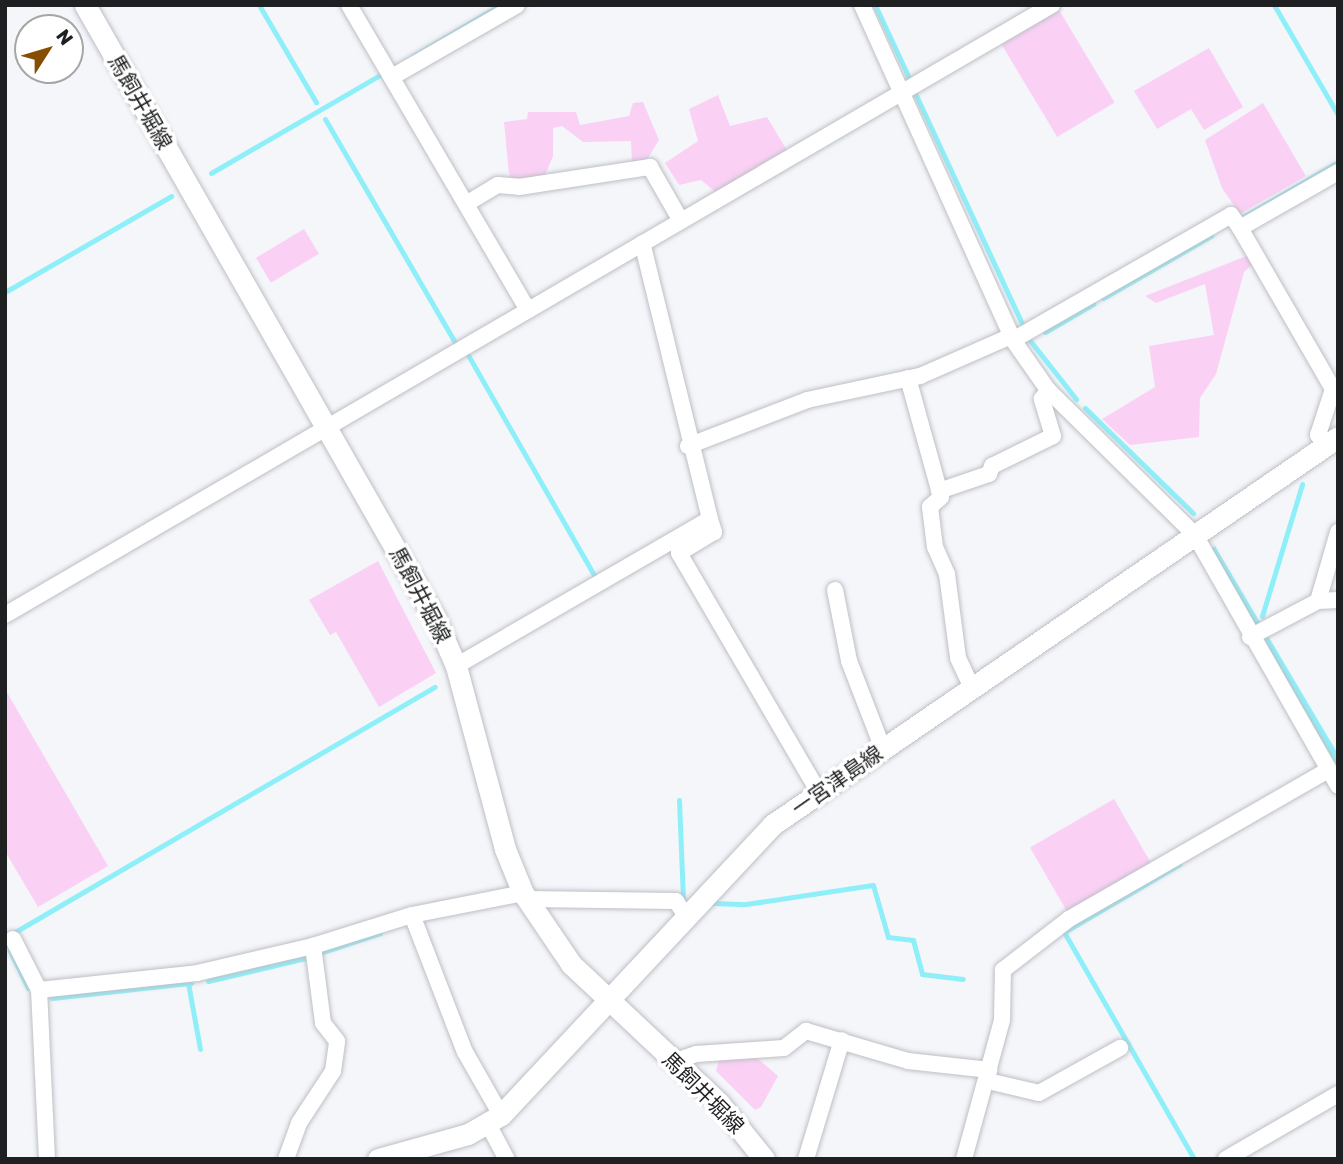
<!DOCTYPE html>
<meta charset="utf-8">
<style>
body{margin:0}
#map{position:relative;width:1343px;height:1164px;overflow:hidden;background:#f4f6fa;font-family:Rubik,"Noto Sans JP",sans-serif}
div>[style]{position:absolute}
.green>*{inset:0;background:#fad1f5;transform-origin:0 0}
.water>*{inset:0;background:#8feff9}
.stream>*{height:5px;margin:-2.5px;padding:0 2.5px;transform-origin:2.5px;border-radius:2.5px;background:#8feff9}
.roads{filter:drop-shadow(0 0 2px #bdbfc4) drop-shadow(0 0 2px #bdbfc4)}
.street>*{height:16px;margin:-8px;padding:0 8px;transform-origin:8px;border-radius:8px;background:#fff}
.secondary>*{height:21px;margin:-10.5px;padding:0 10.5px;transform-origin:10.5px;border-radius:10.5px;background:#fff}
span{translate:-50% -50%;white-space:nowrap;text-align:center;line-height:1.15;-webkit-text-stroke:7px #fff;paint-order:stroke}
.street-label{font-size:21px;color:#1f2021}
.frame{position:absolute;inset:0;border:7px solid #1f2021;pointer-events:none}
.north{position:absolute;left:14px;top:14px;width:70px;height:70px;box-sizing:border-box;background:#fff;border:2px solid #a5a6a6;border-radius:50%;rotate:53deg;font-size:19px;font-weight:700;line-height:28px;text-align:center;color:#1f2021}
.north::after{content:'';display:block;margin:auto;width:24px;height:32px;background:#864e00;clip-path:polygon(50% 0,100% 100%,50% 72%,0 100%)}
</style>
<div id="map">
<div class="green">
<div style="left:1059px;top:10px;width:108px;height:67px;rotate:59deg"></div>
<div style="clip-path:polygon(1209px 48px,1243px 107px,1204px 130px,1191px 109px,1157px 129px,1134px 91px)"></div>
<div style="clip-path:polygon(718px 95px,730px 126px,767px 117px,788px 152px,716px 192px,701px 180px,679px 185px,665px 163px,698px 141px,689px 109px)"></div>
<div style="clip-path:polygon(643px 102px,659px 140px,646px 161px,632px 162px,631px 141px,583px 142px,562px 126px,553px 128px,553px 156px,544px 178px,514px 181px,509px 174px,504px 122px,527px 119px,528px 112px,576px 112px,580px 125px,629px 116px,633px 103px)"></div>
<div style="clip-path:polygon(1263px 103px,1306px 176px,1240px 214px,1222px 188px,1205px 140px)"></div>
<div style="left:304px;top:229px;width:29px;height:56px;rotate:59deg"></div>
<div style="clip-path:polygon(1249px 255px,1254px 263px,1244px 272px,1216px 374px,1200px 398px,1199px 437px,1130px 445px,1102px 419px,1155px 387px,1149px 346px,1214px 335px,1205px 284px,1156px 303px,1145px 296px)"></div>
<div style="clip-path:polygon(378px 561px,436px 673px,379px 707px,336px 632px,330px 635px,309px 600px)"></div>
<div style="clip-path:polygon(5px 689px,108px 866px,38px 907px,5px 851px)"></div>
<div style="left:1114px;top:799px;width:78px;height:97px;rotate:60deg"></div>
<div style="clip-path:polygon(720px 1057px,757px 1058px,778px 1076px,761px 1107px,755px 1110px,716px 1071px)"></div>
</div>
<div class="water">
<div style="clip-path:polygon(1215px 546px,1338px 754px,1338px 768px,1210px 549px)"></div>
</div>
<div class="stream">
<div style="left:259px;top:5px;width:113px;rotate:59.6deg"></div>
<div style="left:875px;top:5px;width:81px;rotate:65deg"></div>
<div style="left:1274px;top:5px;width:127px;rotate:59.8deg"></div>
<div style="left:412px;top:57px;width:102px;rotate:-30.6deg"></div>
<div style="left:915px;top:93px;width:257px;rotate:65.1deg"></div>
<div style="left:325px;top:119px;width:257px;rotate:59.8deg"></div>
<div style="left:211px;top:173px;width:195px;rotate:-30.1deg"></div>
<div style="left:1243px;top:217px;width:110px;rotate:-30.1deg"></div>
<div style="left:5px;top:292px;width:192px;rotate:-30deg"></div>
<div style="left:1103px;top:298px;width:125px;rotate:-29.9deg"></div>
<div style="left:1045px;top:332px;width:56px;rotate:-30.3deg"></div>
<div style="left:1028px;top:338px;width:78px;rotate:51.8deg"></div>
<div style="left:468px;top:355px;width:259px;rotate:60.2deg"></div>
<div style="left:1085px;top:408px;width:151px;rotate:44.2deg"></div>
<div style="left:1262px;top:616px;width:138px;rotate:-73.1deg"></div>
<div style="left:679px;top:800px;width:99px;rotate:87.7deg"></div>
<div style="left:713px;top:903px;width:33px;rotate:2deg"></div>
<div style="left:746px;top:904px;width:128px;rotate:-8.5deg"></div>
<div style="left:873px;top:885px;width:54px;rotate:73.9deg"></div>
<div style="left:888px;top:937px;width:25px;rotate:7deg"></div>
<div style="left:913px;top:940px;width:35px;rotate:75deg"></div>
<div style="left:922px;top:974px;width:41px;rotate:7deg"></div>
<div style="left:15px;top:932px;width:486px;rotate:-30.3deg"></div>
<div style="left:1064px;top:932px;width:262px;rotate:60.2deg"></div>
<div style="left:1064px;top:932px;width:134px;rotate:-30.4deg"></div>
<div style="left:10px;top:951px;width:41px;rotate:64.1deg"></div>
<div style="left:323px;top:952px;width:60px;rotate:-18.4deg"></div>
<div style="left:208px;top:981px;width:101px;rotate:-13.2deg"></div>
<div style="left:188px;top:983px;width:67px;rotate:79.7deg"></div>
<div style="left:52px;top:998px;width:140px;rotate:-6.2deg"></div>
</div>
<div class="roads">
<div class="street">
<div style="left:349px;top:5px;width:354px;rotate:59.6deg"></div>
<div style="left:862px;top:5px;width:367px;rotate:65.7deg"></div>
<div style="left:1013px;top:340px;width:61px;rotate:55deg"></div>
<div style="left:1048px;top:390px;width:206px;rotate:44.6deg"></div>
<div style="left:1195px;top:535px;width:289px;rotate:60.3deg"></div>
<div style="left:392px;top:77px;width:144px;rotate:-29.9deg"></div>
<div style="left:466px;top:204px;width:37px;rotate:-31deg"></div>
<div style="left:498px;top:185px;width:21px;rotate:5deg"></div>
<div style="left:519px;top:187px;width:133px;rotate:-8.7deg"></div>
<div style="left:650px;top:167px;width:62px;rotate:60.1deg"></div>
<div style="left:1240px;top:228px;width:186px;rotate:60deg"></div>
<div style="left:1333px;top:389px;width:48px;rotate:108.1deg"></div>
<div style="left:1318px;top:435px;width:14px;rotate:54deg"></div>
<div style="left:1013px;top:340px;width:251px;rotate:-29.8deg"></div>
<div style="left:1231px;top:215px;width:16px;rotate:55deg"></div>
<div style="left:1240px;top:228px;width:113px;rotate:-29.7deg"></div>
<div style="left:908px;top:378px;width:123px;rotate:74.5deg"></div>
<div style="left:941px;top:497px;width:15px;rotate:138deg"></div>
<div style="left:930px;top:507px;width:40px;rotate:82.9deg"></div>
<div style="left:935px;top:547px;width:30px;rotate:66deg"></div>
<div style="left:947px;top:574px;width:85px;rotate:82.5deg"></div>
<div style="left:958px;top:658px;width:33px;rotate:65deg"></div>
<div style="left:688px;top:446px;width:128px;rotate:-21.1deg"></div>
<div style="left:807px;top:400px;width:116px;rotate:-12deg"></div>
<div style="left:920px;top:376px;width:99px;rotate:-23.7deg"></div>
<div style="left:939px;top:491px;width:53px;rotate:-18.8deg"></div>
<div style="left:989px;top:474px;width:9px;rotate:-69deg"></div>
<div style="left:992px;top:466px;width:68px;rotate:-26.2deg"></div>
<div style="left:1053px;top:436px;width:39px;rotate:-107deg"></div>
<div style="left:1042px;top:399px;width:11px;rotate:-56deg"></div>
<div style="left:710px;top:519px;width:14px;rotate:73deg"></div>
<div style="left:714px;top:532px;width:41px;rotate:149deg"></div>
<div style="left:679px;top:553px;width:278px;rotate:59.7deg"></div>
<div style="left:835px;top:590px;width:72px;rotate:78.8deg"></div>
<div style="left:849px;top:661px;width:94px;rotate:68.9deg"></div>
<div style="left:1318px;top:601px;width:72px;rotate:-73.8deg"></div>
<div style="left:5px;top:615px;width:1212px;rotate:-30.23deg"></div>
<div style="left:1250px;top:637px;width:77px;rotate:-27.9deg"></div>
<div style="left:1318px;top:601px;width:20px;rotate:-3deg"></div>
<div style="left:456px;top:666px;width:293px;rotate:-30.1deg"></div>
<div style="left:710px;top:519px;width:284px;rotate:-103.8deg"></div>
<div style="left:526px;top:899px;width:150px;rotate:0.8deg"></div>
<div style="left:676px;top:901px;width:17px;rotate:57deg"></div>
<div style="left:412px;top:915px;width:147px;rotate:68.9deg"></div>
<div style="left:465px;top:1052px;width:73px;rotate:60.3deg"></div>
<div style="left:13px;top:939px;width:57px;rotate:63deg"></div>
<div style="left:673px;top:1062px;width:24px;rotate:-19deg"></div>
<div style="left:696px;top:1054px;width:88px;rotate:-3.9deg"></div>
<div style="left:784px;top:1048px;width:28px;rotate:-38deg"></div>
<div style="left:806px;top:1031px;width:106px;rotate:16.4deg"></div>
<div style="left:908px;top:1061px;width:82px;rotate:6.3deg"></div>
<div style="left:988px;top:1081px;width:52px;rotate:13.2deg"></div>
<div style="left:1039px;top:1093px;width:93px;rotate:-29.1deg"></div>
<div style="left:488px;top:1124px;width:40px;rotate:62deg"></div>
<div style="left:47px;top:1159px;width:169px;rotate:-92.7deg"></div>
<div style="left:39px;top:990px;width:159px;rotate:-6.1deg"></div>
<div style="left:197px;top:973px;width:119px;rotate:-13.1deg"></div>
<div style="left:313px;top:946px;width:104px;rotate:-17.4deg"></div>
<div style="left:412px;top:915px;width:113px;rotate:-11.2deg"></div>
<div style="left:286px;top:1159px;width:38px;rotate:-70deg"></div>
<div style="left:299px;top:1123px;width:62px;rotate:-56.8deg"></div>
<div style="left:333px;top:1071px;width:30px;rotate:-82deg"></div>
<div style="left:337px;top:1041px;width:23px;rotate:-128deg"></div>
<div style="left:323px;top:1023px;width:78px;rotate:-97.4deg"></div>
<div style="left:806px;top:1159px;width:124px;rotate:-73.2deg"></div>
<div style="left:964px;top:1159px;width:144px;rotate:-74.7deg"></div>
<div style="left:1002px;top:1020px;width:50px;rotate:-88.9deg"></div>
<div style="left:1003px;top:970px;width:83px;rotate:-37.7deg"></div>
<div style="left:1069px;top:919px;width:299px;rotate:-29.9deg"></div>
<div style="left:1226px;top:1159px;width:129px;rotate:-30.1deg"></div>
</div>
<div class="secondary">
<div style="left:85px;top:5px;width:706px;rotate:60.28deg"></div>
<div style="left:435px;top:618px;width:52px;rotate:66.4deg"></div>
<div style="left:456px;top:666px;width:189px;rotate:75deg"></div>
<div style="left:505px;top:849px;width:48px;rotate:67.8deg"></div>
<div style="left:523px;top:893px;width:86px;rotate:55.9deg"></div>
<div style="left:571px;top:964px;width:203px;rotate:43.2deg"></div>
<div style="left:719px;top:1103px;width:72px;rotate:51.2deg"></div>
<div style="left:378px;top:1159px;width:93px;rotate:-15.5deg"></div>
<div style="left:468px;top:1134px;width:38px;rotate:-30deg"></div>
<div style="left:501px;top:1115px;width:397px;rotate:-46.9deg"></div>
<div style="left:772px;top:825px;width:686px;rotate:-34.43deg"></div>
</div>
</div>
<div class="street-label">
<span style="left:140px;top:102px;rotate:60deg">馬飼井堀線</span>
<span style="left:420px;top:595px;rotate:62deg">馬飼井堀線</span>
<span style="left:837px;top:781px;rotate:-35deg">一宮津島線</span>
<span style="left:703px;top:1093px;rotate:45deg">馬飼井堀線</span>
</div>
<div class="frame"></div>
<div class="north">N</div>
</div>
